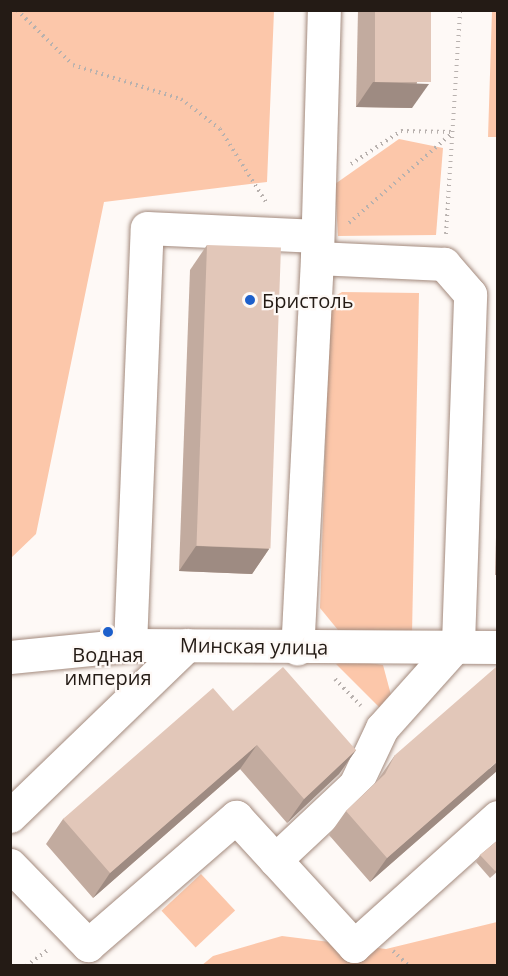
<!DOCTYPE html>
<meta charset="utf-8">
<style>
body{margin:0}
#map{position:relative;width:508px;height:976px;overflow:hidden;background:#fef9f6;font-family:"Open Sans",sans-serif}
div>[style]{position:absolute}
.green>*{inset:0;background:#fcc7aa;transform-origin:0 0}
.path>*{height:4px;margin-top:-2px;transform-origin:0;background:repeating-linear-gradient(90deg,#b8b1ae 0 1.5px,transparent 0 6px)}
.roads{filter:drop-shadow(0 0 2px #a38a7d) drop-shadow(0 0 2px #a38a7d)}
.minor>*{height:33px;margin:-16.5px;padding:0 16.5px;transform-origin:16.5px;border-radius:16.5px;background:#fff}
.wall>*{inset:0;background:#c2ab9f}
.shaded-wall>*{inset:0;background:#9e8b82}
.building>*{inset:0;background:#e2c7b9;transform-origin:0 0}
.dots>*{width:16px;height:16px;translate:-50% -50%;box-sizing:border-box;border:3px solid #fef9f6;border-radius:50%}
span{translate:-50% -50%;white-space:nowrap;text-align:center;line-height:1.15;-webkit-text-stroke:4.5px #fef9f6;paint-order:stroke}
.poi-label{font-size:20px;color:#241b15}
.left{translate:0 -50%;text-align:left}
.street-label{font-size:20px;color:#241b15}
.frame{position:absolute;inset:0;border:12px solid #241b15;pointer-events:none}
</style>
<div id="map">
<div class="green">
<div style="clip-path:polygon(11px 10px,274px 11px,267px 182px,104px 202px,36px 534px,11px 558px)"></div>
<div style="clip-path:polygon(492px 11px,498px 11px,497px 137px,488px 137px)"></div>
<div style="clip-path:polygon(399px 139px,443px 148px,436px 235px,338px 236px,335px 184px)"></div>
<div style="clip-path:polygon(342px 292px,419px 293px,412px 634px,338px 630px,320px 608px,330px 299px)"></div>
<div style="clip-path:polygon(348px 660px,383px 665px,391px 695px,382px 710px,336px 664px)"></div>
<div style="left:201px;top:874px;width:50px;height:54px;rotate:47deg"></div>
<div style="clip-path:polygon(497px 922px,497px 965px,201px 966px,213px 956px,282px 936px,386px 949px)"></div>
</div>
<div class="path">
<div style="left:17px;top:10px;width:78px;rotate:44.5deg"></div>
<div style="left:73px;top:65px;width:113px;rotate:17.5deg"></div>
<div style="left:181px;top:99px;width:49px;rotate:37.6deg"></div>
<div style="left:220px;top:129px;width:86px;rotate:57.8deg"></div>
<div style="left:351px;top:164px;width:60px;rotate:-33.4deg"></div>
<div style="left:401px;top:131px;width:52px;rotate:1.1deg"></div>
<div style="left:349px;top:223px;width:137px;rotate:-41.1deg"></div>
<div style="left:446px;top:234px;width:224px;rotate:-86.4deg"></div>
<div style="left:335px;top:679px;width:37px;rotate:46deg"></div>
<div style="left:393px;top:951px;width:22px;rotate:43deg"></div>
<div style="left:26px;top:966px;width:29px;rotate:-36deg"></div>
</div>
<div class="roads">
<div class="minor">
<div style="left:317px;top:256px;width:246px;rotate:-88.4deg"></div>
<div style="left:130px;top:645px;width:417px;rotate:-87.7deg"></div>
<div style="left:147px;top:228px;width:170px;rotate:2.7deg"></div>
<div style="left:10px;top:657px;width:121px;rotate:-5.7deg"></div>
<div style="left:130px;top:645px;width:368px;rotate:0.3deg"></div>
<div style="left:10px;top:816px;width:246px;rotate:-44deg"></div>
<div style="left:275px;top:860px;width:110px;rotate:-43.2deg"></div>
<div style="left:355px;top:785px;width:63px;rotate:-64.7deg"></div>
<div style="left:382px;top:728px;width:114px;rotate:-48.2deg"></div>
<div style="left:458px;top:643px;width:349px;rotate:-88deg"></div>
<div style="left:470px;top:294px;width:40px;rotate:-131deg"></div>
<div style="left:444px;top:264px;width:127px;rotate:-177.3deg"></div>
<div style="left:317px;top:258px;width:391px;rotate:92.9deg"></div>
<div style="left:10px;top:865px;width:112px;rotate:45.7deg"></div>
<div style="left:88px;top:945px;width:196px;rotate:-40.9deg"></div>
<div style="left:236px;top:817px;width:175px;rotate:47.5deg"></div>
<div style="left:354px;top:946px;width:193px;rotate:-41.9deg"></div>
</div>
</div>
<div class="wall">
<div style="clip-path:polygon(358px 10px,431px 10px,412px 108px,356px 107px)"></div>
<div style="clip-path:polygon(207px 245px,269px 549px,252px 574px,179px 571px,190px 270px)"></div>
<div style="clip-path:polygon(498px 535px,498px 575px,495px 575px,496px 537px)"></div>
<div style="clip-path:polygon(233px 711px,356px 750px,339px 774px,287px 823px,240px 769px,93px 898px,46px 844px,63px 819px)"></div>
<div style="clip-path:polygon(395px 755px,498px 770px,370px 882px,329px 835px,346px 811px,377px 781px)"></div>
<div style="clip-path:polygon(498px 840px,498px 871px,490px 878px,476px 862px,480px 855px)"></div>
</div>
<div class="shaded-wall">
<div style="clip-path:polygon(373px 82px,429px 84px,412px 108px,356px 107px)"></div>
<div style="clip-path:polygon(196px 546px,269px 549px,252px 574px,179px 571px)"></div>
<div style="clip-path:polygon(257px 745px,240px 769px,93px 898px,110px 873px)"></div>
<div style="clip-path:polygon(356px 750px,339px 774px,287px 823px,304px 799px)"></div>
<div style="clip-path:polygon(498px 761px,498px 770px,370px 882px,387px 858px)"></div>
</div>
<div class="building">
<div style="left:375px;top:10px;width:56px;height:72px"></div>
<div style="left:207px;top:245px;width:74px;height:301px;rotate:2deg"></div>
<div style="clip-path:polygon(283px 667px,356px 750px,304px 799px,257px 745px,110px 873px,63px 819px,213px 688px,233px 711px)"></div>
<div style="clip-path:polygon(496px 667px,498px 669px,498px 761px,387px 858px,346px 811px,385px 774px,395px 755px)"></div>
<div style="clip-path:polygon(498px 840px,498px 869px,495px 871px,480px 855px)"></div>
</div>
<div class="dots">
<div style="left:250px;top:300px;background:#1d5fcb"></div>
<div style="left:108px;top:632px;background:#1d5fcb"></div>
</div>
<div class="poi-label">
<span class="left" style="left:262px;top:300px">Бристоль</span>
<span style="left:108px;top:666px">Водная<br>империя</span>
</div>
<div class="street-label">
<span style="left:254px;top:646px;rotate:1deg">Минская улица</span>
</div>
<div class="frame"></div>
</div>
